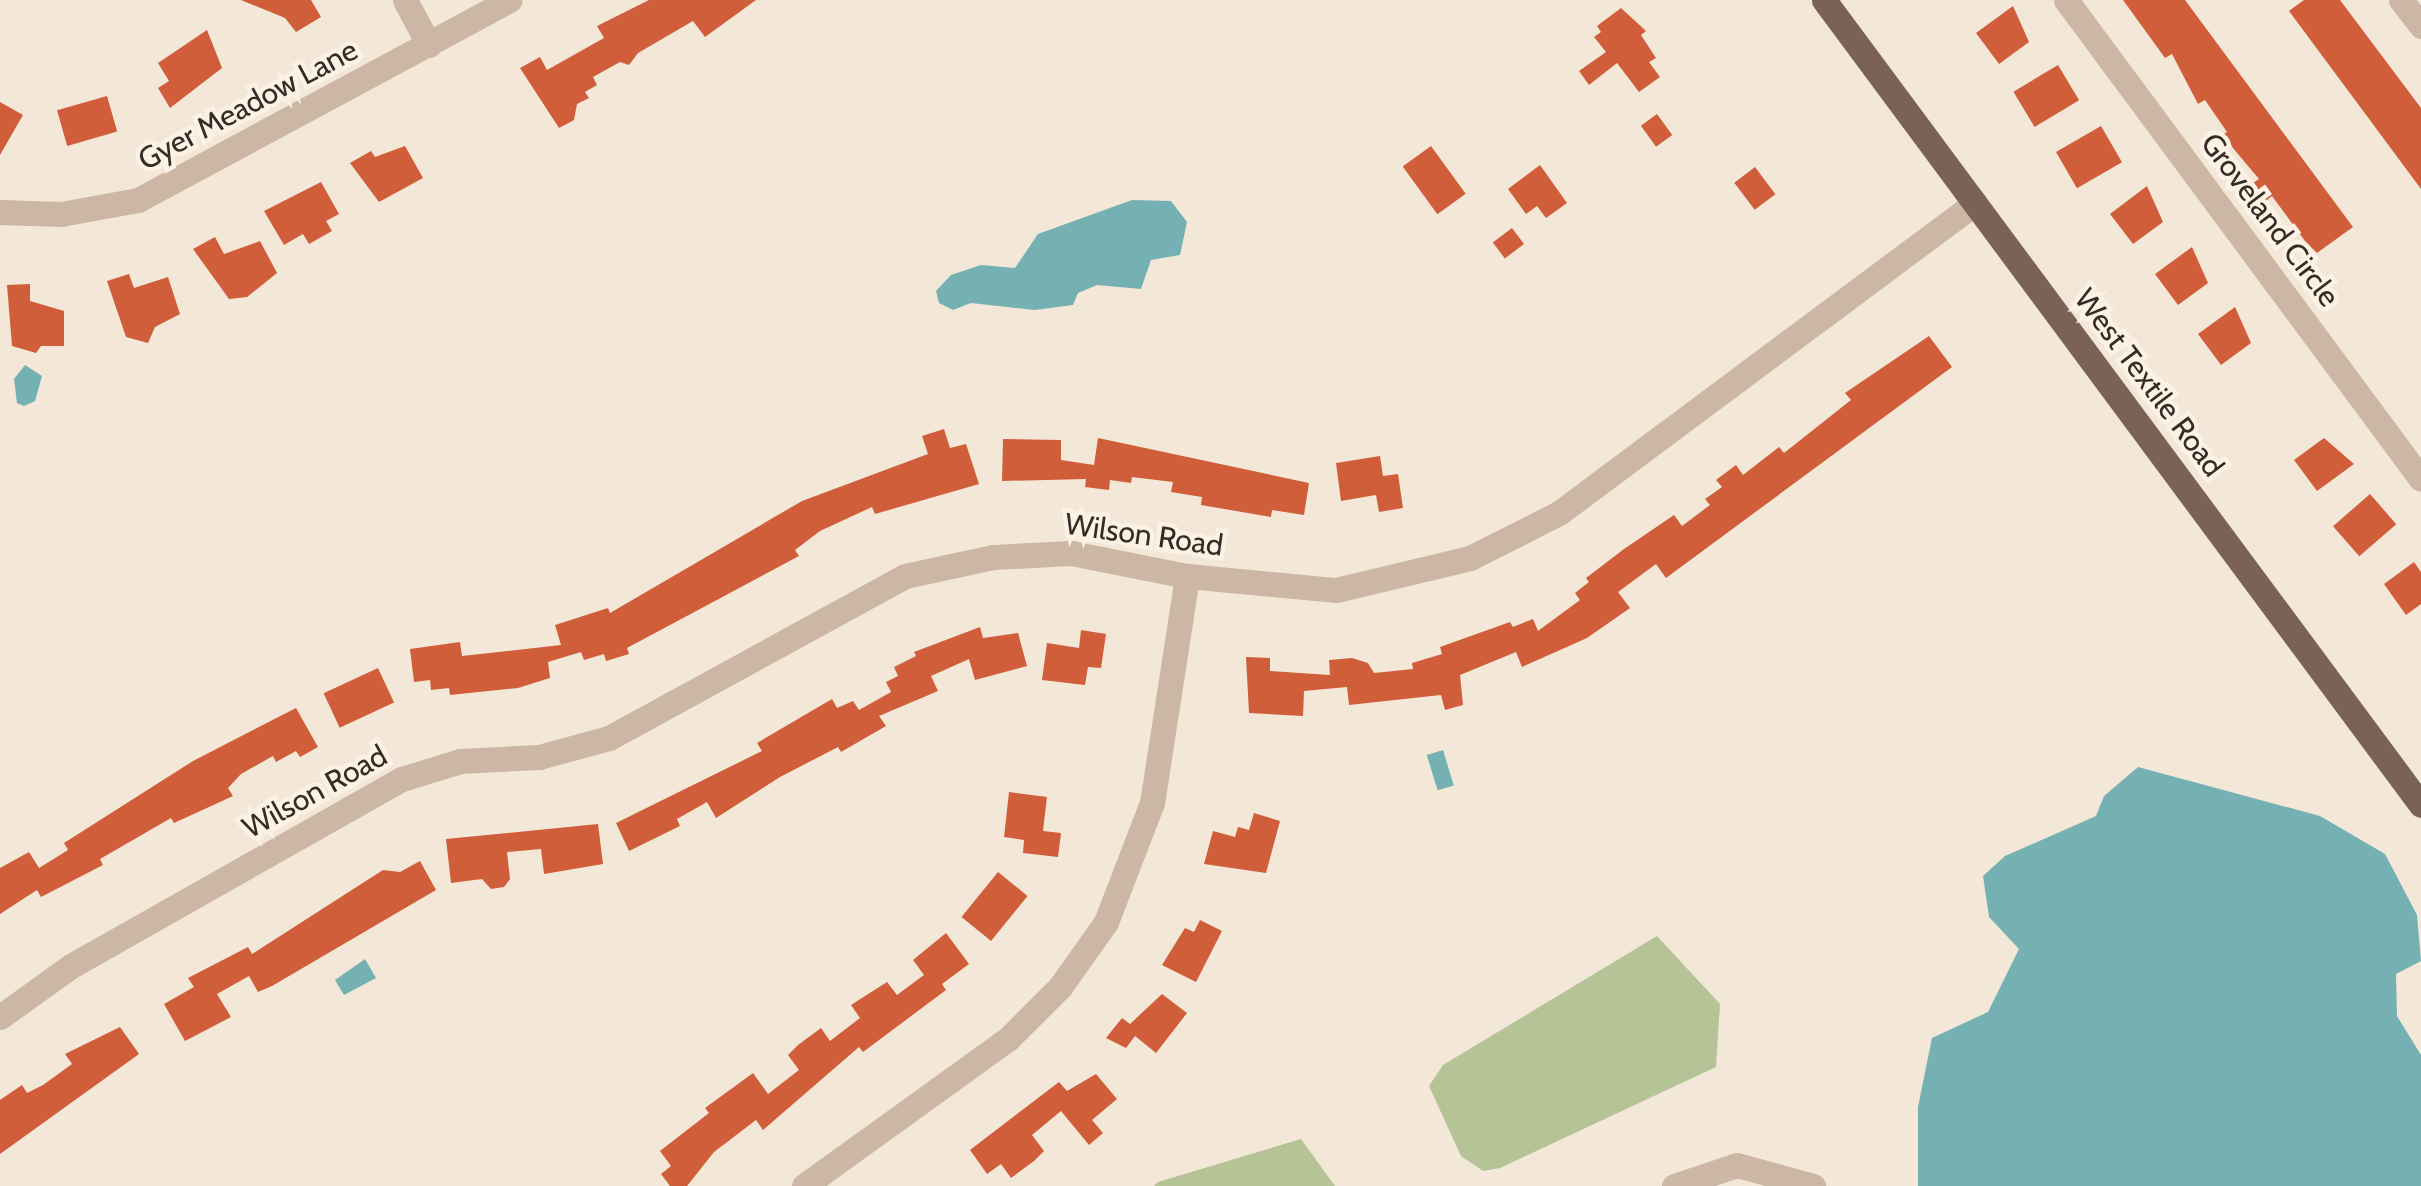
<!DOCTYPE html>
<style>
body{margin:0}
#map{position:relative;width:2421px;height:1186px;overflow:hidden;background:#f3e7d8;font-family:Cabin,sans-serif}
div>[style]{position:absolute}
.green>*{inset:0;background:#b5c397}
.water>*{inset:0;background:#75b0b3;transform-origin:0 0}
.building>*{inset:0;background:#d05e3a;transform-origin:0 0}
.minor>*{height:25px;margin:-12.5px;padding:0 12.5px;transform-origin:12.5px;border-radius:12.5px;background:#ccb6a4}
.major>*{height:25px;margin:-12.5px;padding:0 12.5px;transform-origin:12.5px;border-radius:12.5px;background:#7a6256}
span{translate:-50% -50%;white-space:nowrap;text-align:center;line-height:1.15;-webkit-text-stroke:9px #fbf1e5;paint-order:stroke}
.street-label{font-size:30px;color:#372b26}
</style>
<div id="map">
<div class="green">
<div style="clip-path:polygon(1657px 936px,1720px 1004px,1716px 1067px,1500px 1168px,1483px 1171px,1461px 1156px,1429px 1086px,1443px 1065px)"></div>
<div style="clip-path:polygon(1301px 1139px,1335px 1186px,1154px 1186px,1158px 1182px)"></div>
</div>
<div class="water">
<div style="clip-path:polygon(1132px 200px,1171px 201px,1187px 222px,1180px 255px,1151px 260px,1141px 289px,1097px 285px,1078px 293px,1073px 305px,1035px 310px,971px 303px,953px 310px,939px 303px,936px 291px,951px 275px,981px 265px,1015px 268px,1038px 234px)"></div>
<div style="clip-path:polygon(25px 365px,42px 376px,35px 401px,24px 406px,17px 403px,14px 379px)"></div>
<div style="left:1443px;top:750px;width:37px;height:17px;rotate:73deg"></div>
<div style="clip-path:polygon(2138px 767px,2320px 816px,2385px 854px,2417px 915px,2421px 961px,2396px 974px,2397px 1016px,2421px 1055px,2421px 1186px,1918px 1186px,1918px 1107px,1932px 1038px,1988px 1012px,2019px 949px,1989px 917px,1983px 876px,2005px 856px,2096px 816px,2104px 796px)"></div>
<div style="clip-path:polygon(365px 959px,376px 978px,344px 995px,335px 980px)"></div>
</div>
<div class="building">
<div style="clip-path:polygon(241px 0,311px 0,321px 17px,296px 32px,285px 18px)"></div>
<div style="clip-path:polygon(649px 0,756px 0,705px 37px,693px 21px,638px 53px,629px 65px,620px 62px,593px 77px,597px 85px,585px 92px,589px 98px,577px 104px,574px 120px,559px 128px,520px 68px,540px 57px,547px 70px,604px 38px,597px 26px)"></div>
<div style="clip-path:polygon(2123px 0,2185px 0,2353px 227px,2317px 253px,2305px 241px,2272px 196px,2266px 201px,2253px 183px,2259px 179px,2222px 135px,2227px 132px,2205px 100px,2198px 104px,2172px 54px,2165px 58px)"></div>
<div style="clip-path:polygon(2304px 0,2340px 0,2421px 108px,2421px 189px,2289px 11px)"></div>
<div style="clip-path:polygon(2013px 6px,2029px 42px,1999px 64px,1976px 33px)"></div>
<div style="clip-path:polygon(1621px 8px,1646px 31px,1641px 35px,1656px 58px,1649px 62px,1660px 77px,1639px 92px,1617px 63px,1589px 85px,1579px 71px,1606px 52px,1594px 37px,1601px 32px,1597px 26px)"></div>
<div style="clip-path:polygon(207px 30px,222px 68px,170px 108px,158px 88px,169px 81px,158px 63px)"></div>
<div style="left:2058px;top:65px;width:41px;height:52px;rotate:59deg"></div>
<div style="left:107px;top:96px;width:37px;height:52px;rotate:74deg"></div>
<div style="clip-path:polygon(0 102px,23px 115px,0 155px)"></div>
<div style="left:1657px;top:114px;width:26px;height:20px;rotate:54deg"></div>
<div style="left:2101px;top:126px;width:42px;height:52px;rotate:60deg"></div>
<div style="clip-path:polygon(405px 146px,423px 178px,379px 202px,350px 163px,371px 151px,375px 157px)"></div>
<div style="left:1431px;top:146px;width:59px;height:35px;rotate:54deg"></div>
<div style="clip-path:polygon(1540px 165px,1567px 203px,1546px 218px,1537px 206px,1526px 214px,1508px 189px)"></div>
<div style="left:1755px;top:167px;width:34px;height:26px;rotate:53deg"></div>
<div style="clip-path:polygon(321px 182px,339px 214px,326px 221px,332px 231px,309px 244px,303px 234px,284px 245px,264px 211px)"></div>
<div style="clip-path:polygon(2147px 186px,2163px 222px,2133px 244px,2110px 214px)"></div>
<div style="left:1512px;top:228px;width:20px;height:24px;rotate:53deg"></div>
<div style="clip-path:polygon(215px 237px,224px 254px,260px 241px,277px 273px,247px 297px,229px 299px,193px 249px)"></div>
<div style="clip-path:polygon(2192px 247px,2208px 283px,2178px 305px,2155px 274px)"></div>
<div style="clip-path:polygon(129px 274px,134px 288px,168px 277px,180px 314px,155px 327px,148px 343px,126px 337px,107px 281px)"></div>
<div style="clip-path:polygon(30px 284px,30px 301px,64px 311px,64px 346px,41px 346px,36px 353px,12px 346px,7px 285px)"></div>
<div style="clip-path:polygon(2235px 307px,2251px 343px,2221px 365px,2198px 334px)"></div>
<div style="clip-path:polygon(1929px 336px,1952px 367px,1666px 578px,1656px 564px,1618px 592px,1630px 608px,1587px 638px,1522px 667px,1516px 652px,1460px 675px,1463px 705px,1445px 710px,1441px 695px,1349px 705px,1347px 687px,1304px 691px,1303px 716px,1249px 713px,1246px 657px,1270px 658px,1270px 671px,1330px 675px,1329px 660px,1352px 658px,1368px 663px,1374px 673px,1413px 669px,1412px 663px,1442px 654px,1440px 647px,1510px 622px,1513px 627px,1533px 619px,1538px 631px,1580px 600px,1575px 593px,1589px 582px,1586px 578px,1624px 549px,1674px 515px,1682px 526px,1710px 505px,1705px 499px,1722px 487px,1716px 480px,1736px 465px,1743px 475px,1779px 447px,1784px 453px,1851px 400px,1845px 393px)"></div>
<div style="clip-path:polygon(944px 429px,950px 448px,966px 444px,979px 484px,875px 514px,872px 507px,820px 531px,795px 550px,799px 556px,627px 648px,629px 654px,606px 661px,604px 654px,584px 660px,581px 652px,548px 662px,550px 678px,518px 688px,450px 695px,449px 688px,431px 690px,430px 680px,414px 682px,410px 649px,460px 642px,462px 656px,561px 645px,555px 625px,608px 608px,610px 613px,802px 501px,928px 454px,922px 436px)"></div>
<div style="clip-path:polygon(1098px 438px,1309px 483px,1304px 515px,1272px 510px,1271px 517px,1201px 505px,1202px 497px,1171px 492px,1173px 482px,1132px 477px,1131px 483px,1110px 480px,1109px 490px,1085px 487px,1086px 479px,1002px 481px,1003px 439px,1061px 440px,1061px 460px,1094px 465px)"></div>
<div style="clip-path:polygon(2324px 438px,2354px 464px,2317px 491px,2294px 460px)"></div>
<div style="clip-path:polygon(1380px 456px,1383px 476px,1398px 474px,1403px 508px,1379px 512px,1376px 495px,1341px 501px,1336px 463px)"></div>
<div style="left:2370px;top:494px;width:40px;height:49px;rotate:49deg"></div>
<div style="clip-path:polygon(2414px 562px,2421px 572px,2421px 604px,2406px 615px,2384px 584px)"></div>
<div style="clip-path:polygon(980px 627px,983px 638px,1018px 633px,1027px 666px,975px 680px,969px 659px,931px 676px,938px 691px,879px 716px,886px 726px,841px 752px,838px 747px,780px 777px,716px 818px,707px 802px,677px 819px,680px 826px,629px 851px,616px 823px,762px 751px,757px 743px,832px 699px,837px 708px,853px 701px,859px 710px,891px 692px,886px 682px,898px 676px,894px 667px,916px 656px,914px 652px)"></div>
<div style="clip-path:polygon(1081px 630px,1106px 634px,1101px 668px,1088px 667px,1085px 685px,1042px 680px,1047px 643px,1079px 648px)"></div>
<div style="left:378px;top:668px;width:38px;height:60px;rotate:65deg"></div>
<div style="clip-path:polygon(296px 708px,318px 747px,300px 757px,296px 751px,276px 762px,273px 756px,241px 774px,228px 788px,233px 796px,174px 823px,171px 818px,100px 859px,103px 865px,41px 897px,37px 890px,0 914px,0 868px,29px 852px,39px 868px,68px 850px,64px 843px,193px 761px)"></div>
<div style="clip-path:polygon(1009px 792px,1047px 797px,1043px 831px,1061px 833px,1058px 857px,1023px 853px,1024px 840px,1004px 837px)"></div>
<div style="clip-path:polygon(1254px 813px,1280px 821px,1266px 873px,1204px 864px,1213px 831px,1235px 837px,1238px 827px,1249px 830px)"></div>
<div style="clip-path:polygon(598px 824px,603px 864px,544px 874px,541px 849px,507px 852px,510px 879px,504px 887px,491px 889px,482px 879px,451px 883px,446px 839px)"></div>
<div style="clip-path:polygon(420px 861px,436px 890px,272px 986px,258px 992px,249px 976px,217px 994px,231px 1017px,185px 1041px,164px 1004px,194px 987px,188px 978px,248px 947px,252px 954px,383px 870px,400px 872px)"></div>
<div style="left:998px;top:872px;width:38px;height:58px;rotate:39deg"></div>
<div style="clip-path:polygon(1200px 920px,1222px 931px,1196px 982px,1162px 965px,1185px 928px,1194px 932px)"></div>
<div style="clip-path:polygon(946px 933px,969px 964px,942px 984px,946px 990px,863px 1052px,859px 1047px,763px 1130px,756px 1120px,714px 1152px,687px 1186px,670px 1186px,661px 1174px,671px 1166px,660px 1151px,709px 1113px,705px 1108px,753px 1073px,768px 1094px,799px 1070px,788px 1055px,798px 1045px,821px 1028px,830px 1041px,860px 1018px,851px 1005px,887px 982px,897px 995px,924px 975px,913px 960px)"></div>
<div style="clip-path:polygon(1162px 994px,1187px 1013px,1156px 1053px,1135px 1036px,1126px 1048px,1106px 1038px,1122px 1018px,1130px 1024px)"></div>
<div style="clip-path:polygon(120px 1027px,139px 1054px,0 1154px,0 1100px,22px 1085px,27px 1093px,43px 1085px,72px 1064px,65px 1054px)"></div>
<div style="clip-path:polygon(1096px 1074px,1117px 1099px,1092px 1120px,1103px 1133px,1089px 1145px,1061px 1111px,1032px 1135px,1044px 1151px,1034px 1161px,1011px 1178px,1001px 1164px,987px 1174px,970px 1150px,1059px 1082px,1067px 1091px)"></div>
</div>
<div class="minor">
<div style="left:405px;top:0;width:51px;rotate:61.9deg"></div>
<div style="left:2066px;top:0;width:596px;rotate:53.46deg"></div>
<div style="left:2401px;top:0;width:33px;rotate:52deg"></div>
<div style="left:0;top:212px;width:61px;rotate:1.9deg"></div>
<div style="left:61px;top:214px;width:78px;rotate:-10.3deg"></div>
<div style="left:138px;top:200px;width:422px;rotate:-28.3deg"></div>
<div style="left:0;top:1017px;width:87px;rotate:-35.7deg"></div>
<div style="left:71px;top:966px;width:380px;rotate:-29.5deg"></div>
<div style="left:402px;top:779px;width:61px;rotate:-17.2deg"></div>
<div style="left:460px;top:761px;width:79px;rotate:-2.9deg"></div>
<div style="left:539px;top:757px;width:73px;rotate:-15.2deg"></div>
<div style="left:609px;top:738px;width:337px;rotate:-28.7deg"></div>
<div style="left:905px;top:576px;width:90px;rotate:-12.2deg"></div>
<div style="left:993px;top:557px;width:78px;rotate:-2.9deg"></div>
<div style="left:1071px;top:553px;width:118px;rotate:11.2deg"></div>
<div style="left:1187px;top:576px;width:150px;rotate:5.4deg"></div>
<div style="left:1336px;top:590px;width:138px;rotate:-13.4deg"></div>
<div style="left:1470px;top:558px;width:100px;rotate:-26.8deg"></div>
<div style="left:1559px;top:513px;width:519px;rotate:-36.69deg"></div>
<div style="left:804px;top:1186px;width:251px;rotate:-35.8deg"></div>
<div style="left:1008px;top:1039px;width:74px;rotate:-45deg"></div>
<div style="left:1060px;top:987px;width:80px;rotate:-54.7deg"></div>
<div style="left:1106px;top:922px;width:128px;rotate:-68.9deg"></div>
<div style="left:1152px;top:803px;width:230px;rotate:-81.2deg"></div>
<div style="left:1674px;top:1186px;width:66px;rotate:-18.4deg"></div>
<div style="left:1737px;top:1165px;width:79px;rotate:15.4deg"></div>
</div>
<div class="major">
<div style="left:1824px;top:0;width:1002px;rotate:53.44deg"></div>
</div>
<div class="street-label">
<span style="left:248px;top:105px;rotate:-28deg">Gyer Meadow Lane</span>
<span style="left:2270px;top:220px;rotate:53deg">Groveland Circle</span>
<span style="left:2149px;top:383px;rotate:53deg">West Textile Road</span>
<span style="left:1144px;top:535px;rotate:8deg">Wilson Road</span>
<span style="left:315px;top:792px;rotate:-29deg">Wilson Road</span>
</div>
</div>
